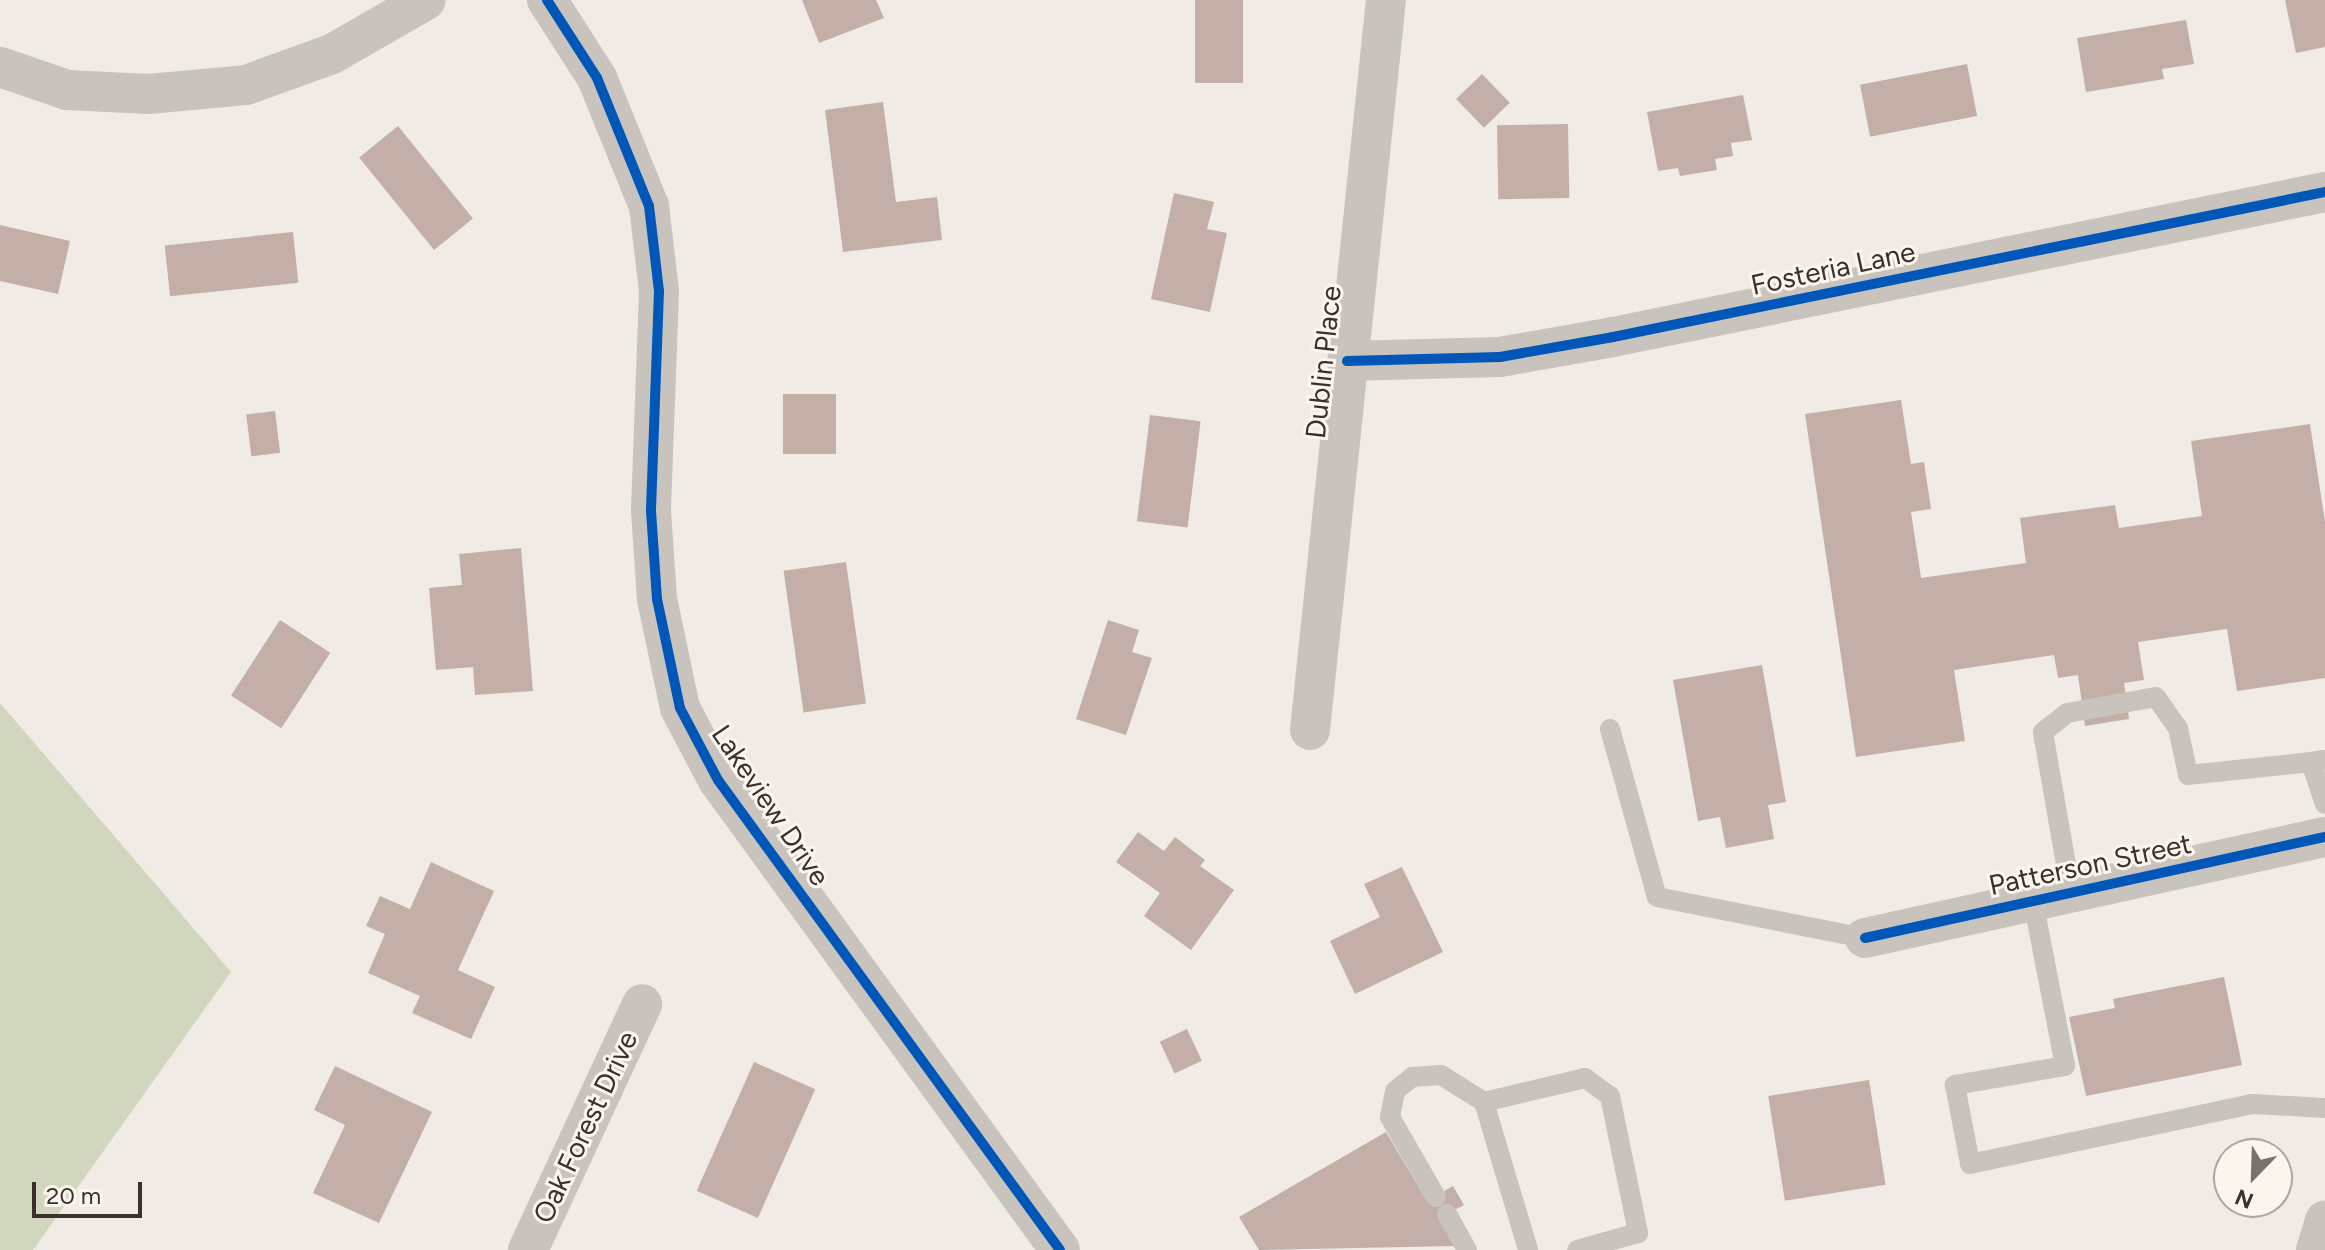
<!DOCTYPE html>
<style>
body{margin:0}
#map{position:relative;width:2325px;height:1250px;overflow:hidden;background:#f0ebe5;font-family:Figtree,sans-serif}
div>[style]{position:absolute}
.green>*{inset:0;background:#d1d6bf}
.building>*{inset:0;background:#c3afa7;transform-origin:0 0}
.lane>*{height:20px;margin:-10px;padding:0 10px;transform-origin:10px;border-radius:10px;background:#c9c3be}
.street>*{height:40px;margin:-20px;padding:0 20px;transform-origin:20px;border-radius:20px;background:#c9c3be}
.cycleway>*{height:10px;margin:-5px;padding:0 5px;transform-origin:5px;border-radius:5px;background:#0057b8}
span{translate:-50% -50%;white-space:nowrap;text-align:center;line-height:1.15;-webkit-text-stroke:6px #fbf5ee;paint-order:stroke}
.street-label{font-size:28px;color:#3b302b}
.north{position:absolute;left:2213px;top:1138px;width:80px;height:80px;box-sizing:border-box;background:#fbf5ee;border:2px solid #aea6a0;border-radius:50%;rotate:203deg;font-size:22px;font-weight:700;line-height:32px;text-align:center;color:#3b302b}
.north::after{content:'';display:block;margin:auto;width:28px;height:36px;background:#7a716c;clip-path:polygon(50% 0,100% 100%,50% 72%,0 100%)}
.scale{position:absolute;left:32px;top:1182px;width:110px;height:36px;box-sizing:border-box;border:4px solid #3b302b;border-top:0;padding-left:10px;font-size:24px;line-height:28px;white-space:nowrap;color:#3b302b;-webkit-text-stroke:6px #fbf5ee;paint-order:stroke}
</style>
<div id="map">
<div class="green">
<div style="clip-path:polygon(0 703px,231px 972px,33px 1250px,0 1250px)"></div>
</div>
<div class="building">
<div style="clip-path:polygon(802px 0,876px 0,884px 18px,819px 43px)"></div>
<div style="left:1195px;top:0;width:48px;height:83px"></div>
<div style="clip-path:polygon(2285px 0,2325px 0,2325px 47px,2296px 53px)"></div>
<div style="clip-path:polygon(2186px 20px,2194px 64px,2162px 69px,2164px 79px,2086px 92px,2077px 38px)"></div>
<div style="left:1967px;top:64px;width:53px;height:109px;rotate:79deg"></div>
<div style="left:1482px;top:74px;width:40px;height:36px;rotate:46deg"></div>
<div style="clip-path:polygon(1743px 95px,1752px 140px,1731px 143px,1733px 156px,1715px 159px,1717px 170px,1680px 176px,1678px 168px,1658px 171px,1647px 112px)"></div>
<div style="clip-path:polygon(883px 102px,896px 202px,937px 197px,942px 240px,843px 252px,825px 110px)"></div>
<div style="left:1568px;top:124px;width:74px;height:71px;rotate:89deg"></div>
<div style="left:398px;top:126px;width:119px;height:50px;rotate:51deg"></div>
<div style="clip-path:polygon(1174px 193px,1214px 202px,1207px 229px,1227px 233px,1210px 312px,1151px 299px)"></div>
<div style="clip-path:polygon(0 225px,70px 241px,58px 294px,0 281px)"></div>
<div style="left:293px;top:232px;width:51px;height:129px;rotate:84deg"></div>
<div style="left:783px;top:394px;width:53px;height:60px"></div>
<div style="clip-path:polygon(1901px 400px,1911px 464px,1924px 462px,1931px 509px,1911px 512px,1921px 578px,2026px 563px,2020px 518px,2115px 505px,2119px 528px,2202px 516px,2191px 441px,2310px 424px,2325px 522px,2325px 678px,2237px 691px,2227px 629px,2138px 642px,2144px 680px,2124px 683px,2129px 719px,2085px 726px,2078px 675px,2058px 678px,2054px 655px,1954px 670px,1965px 741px,1856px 757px,1805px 414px)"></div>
<div style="left:275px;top:411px;width:42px;height:29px;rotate:83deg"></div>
<div style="left:1150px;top:415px;width:51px;height:107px;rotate:7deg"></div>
<div style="clip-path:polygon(521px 548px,533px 691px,475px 695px,473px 667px,436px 670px,429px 588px,462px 585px,459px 554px)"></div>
<div style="left:846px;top:562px;width:143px;height:63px;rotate:82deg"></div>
<div style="left:280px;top:620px;width:60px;height:90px;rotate:33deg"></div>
<div style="clip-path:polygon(1108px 620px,1139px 630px,1132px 652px,1152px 658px,1126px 735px,1076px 719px)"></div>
<div style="clip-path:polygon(1762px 665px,1786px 802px,1768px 805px,1774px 839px,1726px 848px,1720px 817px,1698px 821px,1673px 680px)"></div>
<div style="clip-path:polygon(1138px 832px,1164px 851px,1175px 837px,1205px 860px,1200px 866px,1234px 890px,1191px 950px,1144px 916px,1160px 893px,1116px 862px)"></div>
<div style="clip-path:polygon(431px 862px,494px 891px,458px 970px,495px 987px,471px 1039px,412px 1013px,420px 996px,368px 973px,385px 934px,366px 926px,380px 896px,410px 909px)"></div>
<div style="clip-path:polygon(1402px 867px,1443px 952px,1355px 994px,1330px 941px,1380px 917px,1364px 884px)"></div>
<div style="clip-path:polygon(2224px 977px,2242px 1065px,2086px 1096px,2069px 1017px,2115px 1008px,2113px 999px)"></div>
<div style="left:1187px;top:1029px;width:35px;height:30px;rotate:65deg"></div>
<div style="left:754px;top:1062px;width:67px;height:141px;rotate:24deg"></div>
<div style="clip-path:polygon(335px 1066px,432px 1112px,379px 1223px,313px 1193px,345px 1125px,314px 1110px)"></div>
<div style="left:1869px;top:1080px;width:106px;height:102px;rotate:81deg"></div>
<div style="clip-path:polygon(1386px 1132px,1427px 1201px,1453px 1186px,1464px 1205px,1447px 1214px,1456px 1246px,1259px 1250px,1239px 1217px)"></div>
</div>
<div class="lane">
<div style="left:1610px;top:729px;width:174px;rotate:74.4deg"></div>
<div style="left:1657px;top:897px;width:212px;rotate:11.2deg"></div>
<div style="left:2323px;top:760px;width:12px;rotate:171deg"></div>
<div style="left:2311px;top:762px;width:44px;rotate:71.6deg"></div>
<div style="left:2071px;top:893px;width:163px;rotate:-99.9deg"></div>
<div style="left:2043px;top:732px;width:31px;rotate:-38deg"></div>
<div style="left:2067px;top:713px;width:90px;rotate:-10.2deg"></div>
<div style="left:2156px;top:697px;width:38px;rotate:55deg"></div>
<div style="left:2178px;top:728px;width:48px;rotate:78deg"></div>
<div style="left:2188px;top:775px;width:124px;rotate:-6deg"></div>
<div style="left:2033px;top:901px;width:168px;rotate:79deg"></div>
<div style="left:2065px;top:1066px;width:112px;rotate:170.2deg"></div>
<div style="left:1955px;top:1085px;width:80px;rotate:79.2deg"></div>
<div style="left:1970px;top:1164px;width:288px;rotate:-12deg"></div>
<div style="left:2252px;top:1104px;width:73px;rotate:3.1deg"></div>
<div style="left:1484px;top:1102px;width:104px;rotate:-13.4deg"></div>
<div style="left:1585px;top:1078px;width:31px;rotate:36deg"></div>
<div style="left:1610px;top:1096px;width:140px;rotate:78.4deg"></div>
<div style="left:1638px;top:1233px;width:63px;rotate:164.4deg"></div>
<div style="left:1436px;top:1197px;width:92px;rotate:-119.9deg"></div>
<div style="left:1390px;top:1117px;width:26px;rotate:-79deg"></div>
<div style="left:1395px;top:1091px;width:22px;rotate:-39deg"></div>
<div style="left:1412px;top:1077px;width:29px;rotate:-4deg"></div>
<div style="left:1441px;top:1075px;width:51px;rotate:32.1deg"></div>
<div style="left:1484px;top:1102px;width:154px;rotate:73.4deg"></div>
<div style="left:1447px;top:1214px;width:41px;rotate:60.9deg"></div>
</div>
<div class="street">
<div style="left:547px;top:0;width:93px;rotate:57.3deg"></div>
<div style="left:597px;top:78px;width:138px;rotate:67.9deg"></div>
<div style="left:649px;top:206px;width:86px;rotate:83.3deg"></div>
<div style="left:659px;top:291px;width:220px;rotate:92.1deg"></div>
<div style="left:651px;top:511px;width:88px;rotate:86.1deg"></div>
<div style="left:657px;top:599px;width:111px;rotate:78.1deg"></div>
<div style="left:680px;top:708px;width:81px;rotate:62.2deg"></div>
<div style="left:718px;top:780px;width:581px;rotate:53.96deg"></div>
<div style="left:0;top:67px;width:71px;rotate:18.9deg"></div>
<div style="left:67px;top:90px;width:81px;rotate:2.8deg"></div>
<div style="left:148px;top:94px;width:98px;rotate:-5.2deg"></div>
<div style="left:246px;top:85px;width:91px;rotate:-19.8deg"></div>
<div style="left:332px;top:54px;width:108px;rotate:-29.9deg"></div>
<div style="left:1347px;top:361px;width:153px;rotate:-1.5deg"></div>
<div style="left:1500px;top:357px;width:115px;rotate:-10deg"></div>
<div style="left:1613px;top:337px;width:727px;rotate:-11.51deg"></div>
<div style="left:1310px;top:730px;width:734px;rotate:-84.06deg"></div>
<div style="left:1865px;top:938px;width:471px;rotate:-12.4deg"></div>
<div style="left:528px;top:1250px;width:271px;rotate:-65.1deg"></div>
<div style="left:2316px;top:1250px;width:31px;rotate:-73deg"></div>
</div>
<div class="cycleway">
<div style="left:547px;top:0;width:93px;rotate:57.3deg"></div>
<div style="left:597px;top:78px;width:138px;rotate:67.9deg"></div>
<div style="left:649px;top:206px;width:86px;rotate:83.3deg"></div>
<div style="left:659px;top:291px;width:220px;rotate:92.1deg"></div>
<div style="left:651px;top:511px;width:88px;rotate:86.1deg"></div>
<div style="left:657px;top:599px;width:111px;rotate:78.1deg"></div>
<div style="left:680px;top:708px;width:81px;rotate:62.2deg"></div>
<div style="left:718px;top:780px;width:581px;rotate:53.96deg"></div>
<div style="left:1347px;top:361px;width:153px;rotate:-1.5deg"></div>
<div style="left:1500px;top:357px;width:115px;rotate:-10deg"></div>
<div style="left:1613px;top:337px;width:727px;rotate:-11.51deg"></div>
<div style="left:1865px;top:938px;width:471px;rotate:-12.4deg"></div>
</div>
<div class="street-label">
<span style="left:1833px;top:268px;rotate:-12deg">Fosteria Lane</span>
<span style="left:1323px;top:362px;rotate:-84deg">Dublin Place</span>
<span style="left:771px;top:805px;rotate:56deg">Lakeview Drive</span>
<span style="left:2090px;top:864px;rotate:-12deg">Patterson Street</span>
<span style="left:585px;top:1127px;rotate:-65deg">Oak Forest Drive</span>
</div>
<div class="north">N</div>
<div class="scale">20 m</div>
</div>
